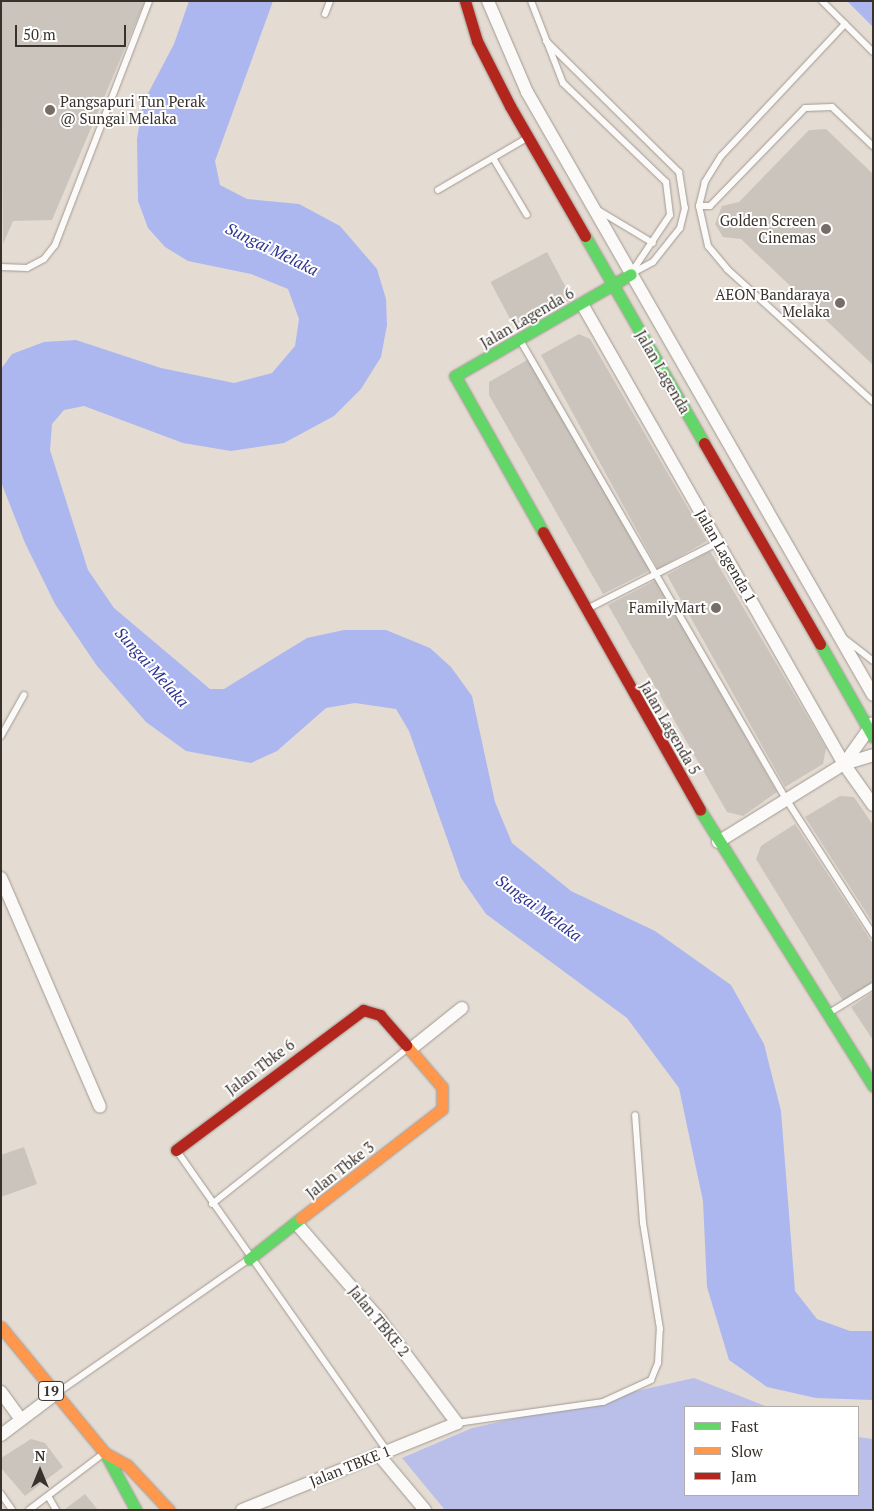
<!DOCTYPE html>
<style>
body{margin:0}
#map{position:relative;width:874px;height:1511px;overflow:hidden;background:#e4dbd2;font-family:"PT Serif",serif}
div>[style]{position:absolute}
.forest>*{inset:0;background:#babfea}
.water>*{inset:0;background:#adb7ef}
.building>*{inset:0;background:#cbc4bd;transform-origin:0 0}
.roads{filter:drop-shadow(0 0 1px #a09a93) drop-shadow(0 0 1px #a09a93)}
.lane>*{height:6px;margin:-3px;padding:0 3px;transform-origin:3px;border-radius:3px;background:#fbfaf8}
.street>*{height:12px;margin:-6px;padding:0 6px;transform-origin:6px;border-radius:6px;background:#fbfaf8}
.fast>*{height:11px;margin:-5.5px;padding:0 5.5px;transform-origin:5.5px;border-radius:5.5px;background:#63d668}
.slow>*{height:11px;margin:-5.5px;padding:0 5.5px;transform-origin:5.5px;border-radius:5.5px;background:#ff974d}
.jam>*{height:11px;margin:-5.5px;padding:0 5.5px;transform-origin:5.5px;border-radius:5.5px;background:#b3261e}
.dots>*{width:14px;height:14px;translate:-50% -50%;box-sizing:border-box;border:2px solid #fff;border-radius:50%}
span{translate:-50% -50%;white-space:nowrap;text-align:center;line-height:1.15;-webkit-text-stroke:4px #fff;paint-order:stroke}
.shield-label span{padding:1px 4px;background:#fff;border:1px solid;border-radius:4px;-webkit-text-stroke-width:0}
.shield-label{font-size:14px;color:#39322c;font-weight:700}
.poi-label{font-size:15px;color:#39322c}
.left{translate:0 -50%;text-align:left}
.right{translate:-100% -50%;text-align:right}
.street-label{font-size:15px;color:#39322c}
.water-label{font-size:16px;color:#2c3090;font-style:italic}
.frame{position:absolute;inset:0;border:2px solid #39322c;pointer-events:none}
.legend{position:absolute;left:684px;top:1406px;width:175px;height:90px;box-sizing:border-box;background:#fff;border:1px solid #b0adab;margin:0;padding:6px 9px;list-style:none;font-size:15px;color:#39322c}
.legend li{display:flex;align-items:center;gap:10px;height:25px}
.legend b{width:25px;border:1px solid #b0adab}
.north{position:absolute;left:15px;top:1446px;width:50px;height:50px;-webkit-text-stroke:4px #fff;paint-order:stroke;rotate:0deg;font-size:14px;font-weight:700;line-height:20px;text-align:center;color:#39322c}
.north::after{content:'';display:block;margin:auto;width:18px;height:22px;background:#39322c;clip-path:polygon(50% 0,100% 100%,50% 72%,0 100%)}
.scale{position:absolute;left:15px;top:25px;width:111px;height:22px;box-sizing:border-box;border:2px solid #39322c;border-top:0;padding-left:6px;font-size:15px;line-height:18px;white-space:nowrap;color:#39322c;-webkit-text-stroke:4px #fff;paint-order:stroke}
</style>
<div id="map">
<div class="forest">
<div style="clip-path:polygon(694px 1378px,768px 1407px,685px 1407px,685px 1495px,858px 1495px,858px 1437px,873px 1439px,873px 1510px,445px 1510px,402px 1458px,472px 1428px)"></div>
</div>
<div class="water">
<div style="clip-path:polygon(189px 1px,273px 1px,215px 161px,220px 185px,247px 199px,299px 204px,340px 226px,377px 269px,386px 299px,387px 325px,381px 357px,361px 389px,334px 416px,284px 443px,231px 451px,183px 443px,84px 406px,64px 410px,52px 424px,50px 450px,88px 570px,114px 608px,210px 689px,224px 689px,307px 638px,344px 630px,386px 630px,430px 648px,451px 667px,472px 696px,495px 802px,512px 843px,571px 891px,655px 931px,731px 985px,764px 1044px,781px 1111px,795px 1291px,817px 1319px,850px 1331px,873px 1331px,873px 1400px,816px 1398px,767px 1387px,729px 1360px,707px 1287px,703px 1201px,679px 1088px,627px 1018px,486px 914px,461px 878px,409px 731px,396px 709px,355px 703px,326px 708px,277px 751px,251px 763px,186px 751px,146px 722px,97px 666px,55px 604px,25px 543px,1px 482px,1px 369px,12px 354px,44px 342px,76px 340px,161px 368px,234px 383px,272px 373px,295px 346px,299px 319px,288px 289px,251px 274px,188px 261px,165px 247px,148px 228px,138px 201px,137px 139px,143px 103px,174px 44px)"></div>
<div style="clip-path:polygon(847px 1px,873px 1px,873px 27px)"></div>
</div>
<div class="building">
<div style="clip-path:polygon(1px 1px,145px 1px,52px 220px,13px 221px,3px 244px)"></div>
<div style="clip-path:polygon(826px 129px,873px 174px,873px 365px,741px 239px,723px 237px,715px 224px,722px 206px,739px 202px,809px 130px)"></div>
<div style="left:547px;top:252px;width:53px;height:64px;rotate:62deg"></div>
<div style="clip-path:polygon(579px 334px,590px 339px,707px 541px,658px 569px,541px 355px)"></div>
<div style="clip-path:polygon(529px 359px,651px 570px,603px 594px,489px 395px,489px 382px)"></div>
<div style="clip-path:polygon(710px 551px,826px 748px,823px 764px,785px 787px,667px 575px)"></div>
<div style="clip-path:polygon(656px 580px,777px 792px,743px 816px,727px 812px,608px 605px)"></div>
<div style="clip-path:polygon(840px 796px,854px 797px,873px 825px,873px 923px,805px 817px)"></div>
<div style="clip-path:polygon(795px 824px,873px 944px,873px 982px,843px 1001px,756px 859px,761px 846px)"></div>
<div style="clip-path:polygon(873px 992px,873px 1040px,851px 1007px)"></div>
<div style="clip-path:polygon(24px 1147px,37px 1184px,1px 1197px,1px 1155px)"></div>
<div style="clip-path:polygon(31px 1439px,45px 1443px,63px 1467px,25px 1496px,1px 1468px,1px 1458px)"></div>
<div style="clip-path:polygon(85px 1494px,98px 1510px,64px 1510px)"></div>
</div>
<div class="roads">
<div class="lane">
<div style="left:531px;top:1px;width:88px;rotate:68.7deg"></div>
<div style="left:563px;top:83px;width:143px;rotate:43.9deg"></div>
<div style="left:666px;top:182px;width:33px;rotate:83deg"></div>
<div style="left:670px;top:215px;width:70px;rotate:123.9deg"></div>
<div style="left:822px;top:1px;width:72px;rotate:45deg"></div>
<div style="left:325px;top:14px;width:14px;rotate:-69deg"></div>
<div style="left:845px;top:24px;width:181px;rotate:133.2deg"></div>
<div style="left:721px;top:156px;width:31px;rotate:122deg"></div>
<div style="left:705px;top:182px;width:25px;rotate:104deg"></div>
<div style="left:699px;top:206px;width:41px;rotate:77.3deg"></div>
<div style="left:708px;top:246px;width:30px;rotate:50deg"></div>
<div style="left:727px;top:269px;width:197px;rotate:42.3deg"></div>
<div style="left:546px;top:41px;width:187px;rotate:44.6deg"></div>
<div style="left:679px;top:172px;width:36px;rotate:81deg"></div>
<div style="left:685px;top:208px;width:21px;rotate:104deg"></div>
<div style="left:680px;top:228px;width:43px;rotate:128.5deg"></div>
<div style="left:653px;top:262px;width:24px;rotate:152deg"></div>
<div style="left:493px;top:158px;width:66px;rotate:59.2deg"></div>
<div style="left:438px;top:190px;width:103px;rotate:-30.3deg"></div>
<div style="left:699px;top:206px;width:11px"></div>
<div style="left:710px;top:206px;width:136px;rotate:-45.9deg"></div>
<div style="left:805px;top:108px;width:27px;rotate:-2deg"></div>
<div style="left:832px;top:107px;width:57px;rotate:43.6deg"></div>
<div style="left:598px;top:210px;width:64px;rotate:31deg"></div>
<div style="left:1px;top:267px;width:26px;rotate:2deg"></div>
<div style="left:27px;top:268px;width:19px;rotate:-28deg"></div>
<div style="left:44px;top:259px;width:18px;rotate:-52deg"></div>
<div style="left:55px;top:245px;width:261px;rotate:-68.9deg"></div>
<div style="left:520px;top:340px;width:531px;rotate:59.91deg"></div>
<div style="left:786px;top:799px;width:161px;rotate:57.2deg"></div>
<div style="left:587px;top:609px;width:148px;rotate:-26.9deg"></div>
<div style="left:845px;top:639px;width:36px;rotate:38deg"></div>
<div style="left:1px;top:736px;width:47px;rotate:-60.7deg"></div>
<div style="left:829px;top:1013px;width:52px;rotate:-31.5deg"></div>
<div style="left:177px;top:1151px;width:366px;rotate:55deg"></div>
<div style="left:212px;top:1204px;width:249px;rotate:-38.5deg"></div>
<div style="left:57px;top:1393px;width:233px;rotate:-34.9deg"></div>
<div style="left:457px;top:1423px;width:148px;rotate:-8.2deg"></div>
<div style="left:603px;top:1402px;width:53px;rotate:-24.6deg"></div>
<div style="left:651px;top:1380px;width:18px;rotate:-68deg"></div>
<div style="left:658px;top:1363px;width:34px;rotate:-87deg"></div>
<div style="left:660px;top:1329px;width:107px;rotate:-99.1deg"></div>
<div style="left:643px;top:1223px;width:108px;rotate:-94.2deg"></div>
<div style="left:1px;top:1494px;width:19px;rotate:55deg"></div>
<div style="left:48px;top:1496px;width:16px;rotate:60deg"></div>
<div style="left:29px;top:1510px;width:94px;rotate:-37.2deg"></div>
</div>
<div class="street">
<div style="left:488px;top:1px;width:99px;rotate:66.8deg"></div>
<div style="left:527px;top:92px;width:695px;rotate:60.15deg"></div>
<div style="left:582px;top:304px;width:529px;rotate:60.34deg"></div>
<div style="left:844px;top:764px;width:50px;rotate:54.7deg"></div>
<div style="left:844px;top:764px;width:50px;rotate:-54.7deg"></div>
<div style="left:718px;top:842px;width:148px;rotate:-31.8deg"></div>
<div style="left:844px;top:764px;width:30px;rotate:-17deg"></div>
<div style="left:1px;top:878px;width:249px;rotate:66.6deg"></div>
<div style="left:412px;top:1048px;width:64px;rotate:-38.7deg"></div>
<div style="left:1px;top:1392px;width:34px;rotate:54deg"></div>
<div style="left:1px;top:1435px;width:66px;rotate:-37deg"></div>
<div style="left:378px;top:1454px;width:73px;rotate:50deg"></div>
<div style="left:242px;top:1510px;width:232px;rotate:-22deg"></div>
<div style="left:457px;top:1423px;width:129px;rotate:-126.8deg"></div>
<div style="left:380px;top:1320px;width:128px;rotate:-130.9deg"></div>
</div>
<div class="fast">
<div style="left:585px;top:236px;width:239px;rotate:60.1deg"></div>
<div style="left:543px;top:532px;width:179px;rotate:-119.4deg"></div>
<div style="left:455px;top:376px;width:203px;rotate:-30.1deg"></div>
<div style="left:820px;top:644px;width:107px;rotate:60.3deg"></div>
<div style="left:700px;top:810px;width:326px;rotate:57.9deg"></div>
<div style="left:249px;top:1259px;width:66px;rotate:-38.3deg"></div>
<div style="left:105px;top:1453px;width:65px;rotate:61.5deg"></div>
</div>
<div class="slow">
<div style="left:301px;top:1218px;width:178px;rotate:-37.7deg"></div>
<div style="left:442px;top:1109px;width:22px;rotate:-90deg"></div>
<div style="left:442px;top:1087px;width:55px;rotate:-130.6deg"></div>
<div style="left:1px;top:1327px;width:163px;rotate:50.5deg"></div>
<div style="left:105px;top:1453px;width:25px;rotate:29deg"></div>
<div style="left:127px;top:1465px;width:62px;rotate:47deg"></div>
</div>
<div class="jam">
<div style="left:465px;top:1px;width:42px;rotate:73.3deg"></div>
<div style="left:477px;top:41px;width:73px;rotate:63.1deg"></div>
<div style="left:510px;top:106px;width:150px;rotate:60deg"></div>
<div style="left:704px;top:443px;width:232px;rotate:60deg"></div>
<div style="left:543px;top:532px;width:319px;rotate:60.5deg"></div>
<div style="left:176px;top:1150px;width:234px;rotate:-36.8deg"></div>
<div style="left:363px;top:1010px;width:18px;rotate:16deg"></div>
<div style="left:380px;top:1015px;width:40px;rotate:49deg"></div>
</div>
</div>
<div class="dots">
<div style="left:50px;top:110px;background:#756d66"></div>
<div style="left:826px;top:229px;background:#756d66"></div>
<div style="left:840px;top:303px;background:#756d66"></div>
<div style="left:716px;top:608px;background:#756d66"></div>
</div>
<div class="shield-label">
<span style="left:51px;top:1391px">19</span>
</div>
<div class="poi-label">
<span class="left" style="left:60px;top:110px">Pangsapuri Tun Perak<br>@ Sungai Melaka</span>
<span class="right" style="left:816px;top:229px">Golden Screen<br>Cinemas</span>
<span class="right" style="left:830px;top:303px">AEON Bandaraya<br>Melaka</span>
<span class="right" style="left:706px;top:608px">FamilyMart</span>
</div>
<div class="street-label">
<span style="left:527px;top:318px;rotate:-30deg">Jalan Lagenda 6</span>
<span style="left:663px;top:372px;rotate:60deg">Jalan Lagenda</span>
<span style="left:726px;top:556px;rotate:60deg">Jalan Lagenda 1</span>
<span style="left:670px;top:728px;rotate:60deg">Jalan Lagenda 5</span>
<span style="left:260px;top:1067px;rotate:-37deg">Jalan Tbke 6</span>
<span style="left:340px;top:1170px;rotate:-38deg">Jalan Tbke 3</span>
<span style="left:379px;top:1321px;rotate:51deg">Jalan TBKE 2</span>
<span style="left:350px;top:1466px;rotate:-22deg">Jalan TBKE 1</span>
</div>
<div class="water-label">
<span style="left:272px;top:249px;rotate:26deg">Sungai Melaka</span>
<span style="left:152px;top:667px;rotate:48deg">Sungai Melaka</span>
<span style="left:539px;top:908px;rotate:36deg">Sungai Melaka</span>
</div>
<div class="frame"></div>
<ul class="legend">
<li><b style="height:6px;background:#63d668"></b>Fast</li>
<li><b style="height:6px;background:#ff974d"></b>Slow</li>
<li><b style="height:6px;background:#b3261e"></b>Jam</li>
</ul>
<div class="north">N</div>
<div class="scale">50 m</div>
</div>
